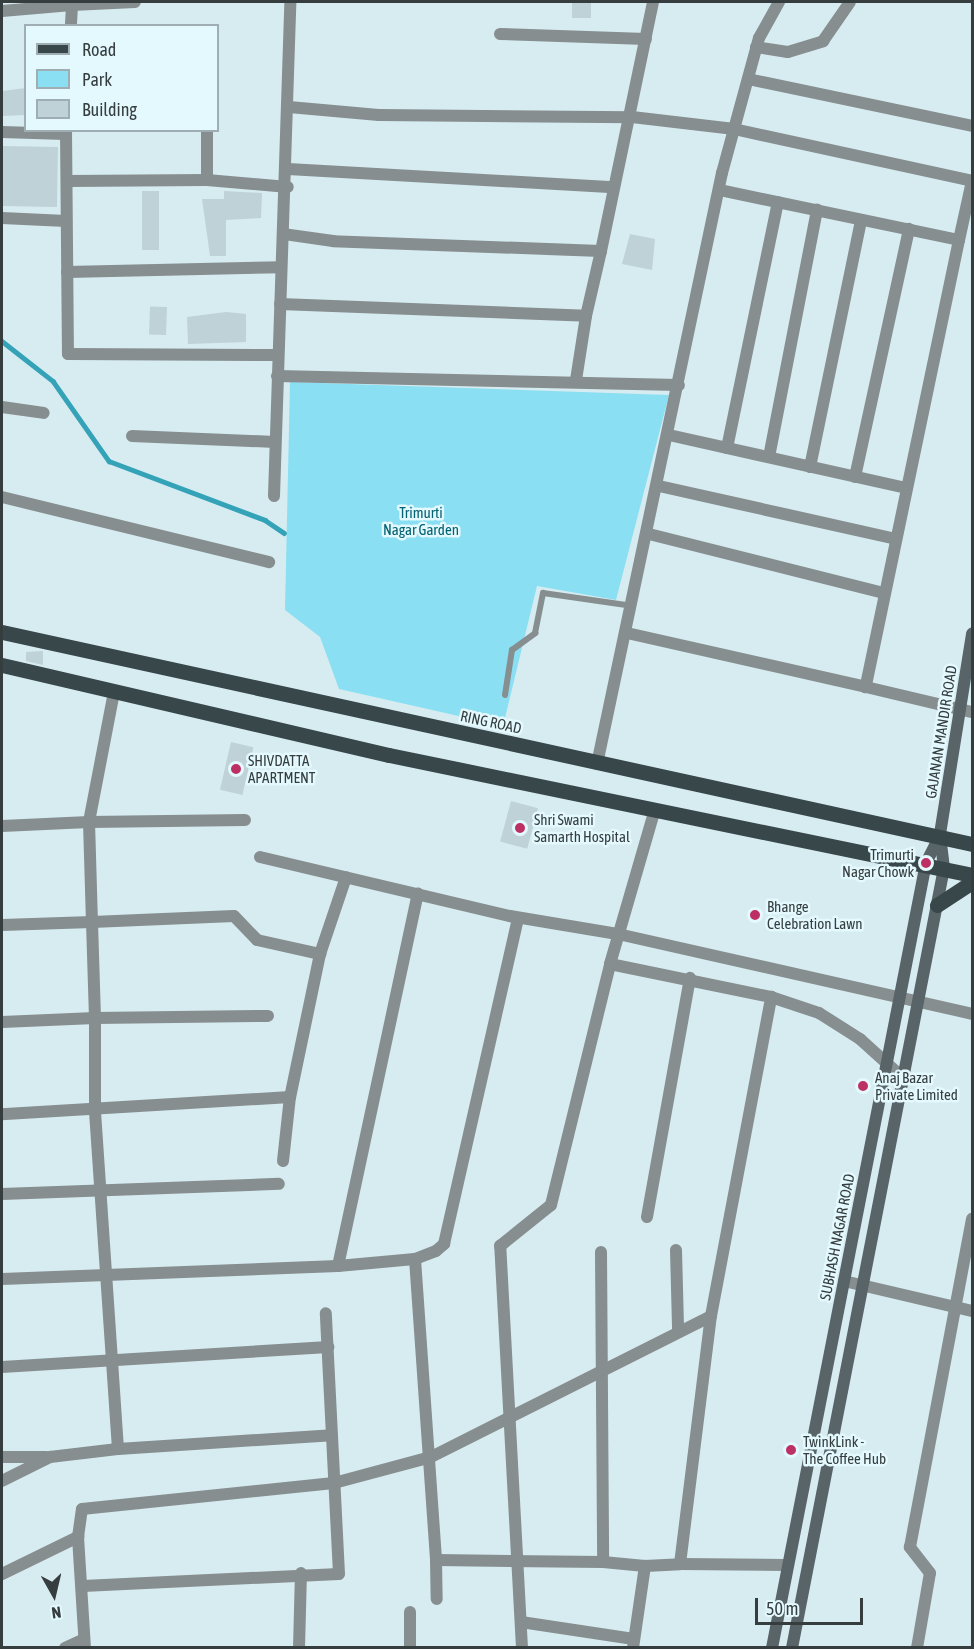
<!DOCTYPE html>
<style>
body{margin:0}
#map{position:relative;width:974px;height:1649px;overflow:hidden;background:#d7ecf1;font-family:"Asap Condensed",sans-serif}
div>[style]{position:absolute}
.green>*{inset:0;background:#8adff2}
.stream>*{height:4.5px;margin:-2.25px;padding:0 2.25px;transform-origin:2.25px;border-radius:2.25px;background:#34a3b8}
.building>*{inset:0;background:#bed2d7;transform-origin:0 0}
.lane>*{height:6px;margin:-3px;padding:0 3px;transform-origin:3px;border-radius:3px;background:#868e90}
.street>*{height:12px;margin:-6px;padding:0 6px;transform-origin:6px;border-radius:6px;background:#868e90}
.secondary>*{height:12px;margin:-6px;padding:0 6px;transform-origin:6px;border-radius:6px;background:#586467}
.primary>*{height:15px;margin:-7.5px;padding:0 7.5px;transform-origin:7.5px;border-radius:7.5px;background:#38474a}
.dots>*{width:16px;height:16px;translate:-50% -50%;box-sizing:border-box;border:3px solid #e4f9fe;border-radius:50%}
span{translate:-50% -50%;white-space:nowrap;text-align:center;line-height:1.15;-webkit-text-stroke:5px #e4f9fe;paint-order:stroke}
.park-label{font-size:15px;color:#036271}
.street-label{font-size:15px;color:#353d3f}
.poi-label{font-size:15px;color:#353d3f}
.left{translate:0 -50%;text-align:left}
.right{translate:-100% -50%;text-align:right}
.frame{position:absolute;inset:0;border:3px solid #353d3f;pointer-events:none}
.legend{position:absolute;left:24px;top:24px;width:195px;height:108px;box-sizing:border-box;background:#e4f9fe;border:2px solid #9eaeb2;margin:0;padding:8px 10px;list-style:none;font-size:18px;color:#353d3f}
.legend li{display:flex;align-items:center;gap:12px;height:30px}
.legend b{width:30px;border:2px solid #9eaeb2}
.north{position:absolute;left:24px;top:1565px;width:60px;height:60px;-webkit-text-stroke:4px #e4f9fe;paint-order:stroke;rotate:172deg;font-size:16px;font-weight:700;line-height:24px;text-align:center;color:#353d3f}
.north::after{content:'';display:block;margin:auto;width:21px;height:27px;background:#353d3f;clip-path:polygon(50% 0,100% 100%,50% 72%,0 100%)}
.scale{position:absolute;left:755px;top:1598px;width:108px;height:27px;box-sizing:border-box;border:3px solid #353d3f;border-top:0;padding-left:8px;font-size:18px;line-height:21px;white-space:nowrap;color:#353d3f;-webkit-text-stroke:4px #e4f9fe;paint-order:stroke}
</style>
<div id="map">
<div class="green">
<div style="clip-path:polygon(290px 382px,669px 395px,616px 600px,537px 586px,503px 726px,339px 689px,320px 637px,285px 610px)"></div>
</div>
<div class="stream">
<div style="left:2px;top:341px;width:65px;rotate:38.1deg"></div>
<div style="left:53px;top:381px;width:98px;rotate:55deg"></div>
<div style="left:109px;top:461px;width:167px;rotate:20.7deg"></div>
<div style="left:265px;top:520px;width:23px;rotate:34deg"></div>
</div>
<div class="building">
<div style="left:572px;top:2px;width:19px;height:16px"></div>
<div style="clip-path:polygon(26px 88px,26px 115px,2px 116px,2px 91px)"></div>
<div style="left:2px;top:146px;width:56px;height:60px;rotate:1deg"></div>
<div style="left:142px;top:191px;width:17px;height:59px"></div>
<div style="clip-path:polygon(224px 191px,262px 193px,261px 218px,226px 220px,226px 256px,210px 256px,202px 199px,224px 199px)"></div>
<div style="clip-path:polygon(630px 234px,655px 239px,652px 270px,622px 264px)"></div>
<div style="left:167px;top:307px;width:28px;height:17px;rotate:92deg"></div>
<div style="clip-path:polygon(226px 312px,246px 314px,246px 342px,188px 344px,187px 317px)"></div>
<div style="clip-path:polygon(43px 651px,43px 665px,26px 661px,26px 652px)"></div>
<div style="left:231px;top:742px;width:23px;height:49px;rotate:13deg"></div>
<div style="left:511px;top:801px;width:28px;height:42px;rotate:15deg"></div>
</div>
<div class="lane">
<div style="left:505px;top:695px;width:46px;rotate:-81.2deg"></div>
<div style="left:512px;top:650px;width:29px;rotate:-36deg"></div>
<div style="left:535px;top:633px;width:41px;rotate:-78.7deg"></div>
<div style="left:543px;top:593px;width:91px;rotate:8.2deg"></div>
</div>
<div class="street">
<div style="left:72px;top:5px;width:63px;rotate:-2.7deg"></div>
<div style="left:2px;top:11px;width:70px;rotate:-4.9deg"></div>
<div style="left:72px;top:5px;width:21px;rotate:93deg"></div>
<div style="left:500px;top:34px;width:146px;rotate:2deg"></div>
<div style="left:756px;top:47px;width:32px;rotate:9deg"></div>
<div style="left:788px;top:52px;width:37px;rotate:-17deg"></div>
<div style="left:823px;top:41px;width:47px;rotate:-55.3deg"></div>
<div style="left:748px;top:79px;width:229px;rotate:11.8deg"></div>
<div style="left:289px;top:107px;width:90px;rotate:5.1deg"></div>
<div style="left:379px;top:115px;width:253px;rotate:0.5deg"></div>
<div style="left:632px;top:117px;width:103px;rotate:6.7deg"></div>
<div style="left:734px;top:129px;width:244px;rotate:12.3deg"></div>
<div style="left:972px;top:181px;width:60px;rotate:102.4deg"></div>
<div style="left:959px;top:240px;width:245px;rotate:-168.2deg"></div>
<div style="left:66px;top:130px;width:224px;rotate:89.5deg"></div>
<div style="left:68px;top:354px;width:210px;rotate:0.3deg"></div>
<div style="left:2px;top:132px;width:63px;rotate:1.8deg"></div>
<div style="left:288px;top:169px;width:326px;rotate:3.2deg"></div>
<div style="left:207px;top:180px;width:50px;rotate:-90deg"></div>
<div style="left:67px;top:181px;width:140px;rotate:-0.4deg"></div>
<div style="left:207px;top:180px;width:81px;rotate:4.9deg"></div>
<div style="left:2px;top:218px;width:64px;rotate:2.7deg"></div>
<div style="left:959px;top:240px;width:457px;rotate:101.8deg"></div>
<div style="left:866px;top:687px;width:109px;rotate:13.3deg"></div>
<div style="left:601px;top:251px;width:254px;rotate:-78.2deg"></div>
<div style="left:67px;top:272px;width:214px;rotate:-1.3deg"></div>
<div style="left:280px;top:304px;width:306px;rotate:2.2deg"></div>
<div style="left:586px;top:316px;width:67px;rotate:-77deg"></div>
<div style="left:601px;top:251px;width:268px;rotate:-177.9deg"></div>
<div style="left:333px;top:241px;width:49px;rotate:-171.9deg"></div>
<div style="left:277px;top:376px;width:402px;rotate:1.3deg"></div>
<div style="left:576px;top:380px;width:65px;rotate:-81.1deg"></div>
<div style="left:2px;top:407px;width:42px;rotate:8.1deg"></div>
<div style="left:669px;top:435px;width:243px;rotate:12.6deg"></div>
<div style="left:132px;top:436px;width:143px;rotate:2.4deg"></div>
<div style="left:727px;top:448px;width:251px;rotate:-78.3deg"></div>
<div style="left:769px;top:457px;width:252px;rotate:-79deg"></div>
<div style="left:810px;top:467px;width:252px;rotate:-78.3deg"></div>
<div style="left:855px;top:477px;width:254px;rotate:-77.7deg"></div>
<div style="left:659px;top:486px;width:243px;rotate:12.6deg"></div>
<div style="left:274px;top:496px;width:494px;rotate:-88.1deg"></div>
<div style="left:2px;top:497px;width:275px;rotate:13.7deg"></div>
<div style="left:649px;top:534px;width:242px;rotate:14.1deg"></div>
<div style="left:627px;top:633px;width:245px;rotate:12.7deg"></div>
<div style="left:114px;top:692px;width:132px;rotate:100.9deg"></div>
<div style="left:89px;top:822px;width:156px;rotate:-0.7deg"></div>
<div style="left:597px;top:764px;width:604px;rotate:-78.06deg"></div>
<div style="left:722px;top:173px;width:140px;rotate:-74.7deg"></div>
<div style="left:759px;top:38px;width:41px;rotate:-60.9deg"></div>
<div style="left:2px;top:826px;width:87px;rotate:-2.6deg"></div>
<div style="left:89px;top:822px;width:100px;rotate:88.3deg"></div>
<div style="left:92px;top:922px;width:90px;rotate:178.1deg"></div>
<div style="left:260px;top:857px;width:257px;rotate:13.3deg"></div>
<div style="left:510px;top:916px;width:109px;rotate:9.5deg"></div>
<div style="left:618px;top:934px;width:363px;rotate:12.7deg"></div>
<div style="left:320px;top:954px;width:81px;rotate:-71.3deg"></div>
<div style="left:610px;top:964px;width:161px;rotate:-73.8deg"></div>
<div style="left:2px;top:1022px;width:93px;rotate:-2.5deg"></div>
<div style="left:95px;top:1018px;width:96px;rotate:-91.8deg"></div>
<div style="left:92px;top:922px;width:142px;rotate:-2.4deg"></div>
<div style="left:234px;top:916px;width:33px;rotate:46deg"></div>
<div style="left:257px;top:940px;width:65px;rotate:12.5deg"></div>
<div style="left:320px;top:954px;width:146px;rotate:101.8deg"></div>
<div style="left:290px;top:1097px;width:289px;rotate:176.6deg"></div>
<div style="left:283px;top:1161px;width:64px;rotate:-83.8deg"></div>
<div style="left:2px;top:1194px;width:277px;rotate:-2.1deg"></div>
<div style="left:647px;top:1217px;width:243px;rotate:-79.8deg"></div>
<div style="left:676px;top:1250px;width:79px;rotate:88.5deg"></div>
<div style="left:601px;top:1252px;width:310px;rotate:89.6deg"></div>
<div style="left:603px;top:1562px;width:42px;rotate:5.4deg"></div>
<div style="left:415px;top:1259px;width:302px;rotate:86deg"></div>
<div style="left:436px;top:1560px;width:167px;rotate:0.7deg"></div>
<div style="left:338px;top:1266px;width:381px;rotate:-77.9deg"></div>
<div style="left:2px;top:1279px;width:336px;rotate:-2.2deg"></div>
<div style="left:338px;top:1266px;width:77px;rotate:-5.2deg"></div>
<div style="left:415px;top:1259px;width:22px;rotate:-21deg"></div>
<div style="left:436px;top:1251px;width:11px;rotate:-41deg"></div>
<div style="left:444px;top:1244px;width:334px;rotate:-77.2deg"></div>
<div style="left:844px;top:1281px;width:131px;rotate:13.2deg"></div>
<div style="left:2px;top:1367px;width:327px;rotate:-3.5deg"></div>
<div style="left:118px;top:1449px;width:214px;rotate:-3.7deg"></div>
<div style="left:2px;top:1457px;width:44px"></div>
<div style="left:2px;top:1481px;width:54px;rotate:-26.6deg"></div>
<div style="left:50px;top:1457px;width:68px;rotate:-6.7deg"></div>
<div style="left:118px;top:1449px;width:340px;rotate:-93.9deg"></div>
<div style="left:95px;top:1110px;width:92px;rotate:-90deg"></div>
<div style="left:95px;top:1018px;width:173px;rotate:-0.7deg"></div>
<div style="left:78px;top:1537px;width:111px;rotate:86.4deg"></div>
<div style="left:436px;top:1560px;width:39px;rotate:89deg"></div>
<div style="left:680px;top:1564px;width:106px;rotate:0.5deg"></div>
<div style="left:2px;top:1574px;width:85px;rotate:-26deg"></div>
<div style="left:78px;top:1537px;width:28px;rotate:-82deg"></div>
<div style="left:82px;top:1509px;width:253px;rotate:-5.9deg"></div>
<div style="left:334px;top:1483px;width:100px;rotate:-15deg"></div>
<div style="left:431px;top:1457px;width:313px;rotate:-26.7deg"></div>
<div style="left:711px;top:1316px;width:325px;rotate:-79.3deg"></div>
<div style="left:771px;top:997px;width:51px;rotate:18.4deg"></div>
<div style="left:819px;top:1013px;width:49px;rotate:32.4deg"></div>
<div style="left:860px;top:1039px;width:55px;rotate:42.1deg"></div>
<div style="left:83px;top:1586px;width:256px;rotate:-2.7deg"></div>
<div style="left:339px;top:1574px;width:261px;rotate:-92.9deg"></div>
<div style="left:410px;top:1612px;width:36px;rotate:90deg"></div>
<div style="left:521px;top:1622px;width:114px;rotate:8.6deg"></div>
<div style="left:65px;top:1648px;width:21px;rotate:-25deg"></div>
<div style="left:299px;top:1648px;width:75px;rotate:-88.5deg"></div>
<div style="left:522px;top:1648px;width:403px;rotate:-93.1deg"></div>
<div style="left:500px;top:1246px;width:65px;rotate:-38.8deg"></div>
<div style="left:551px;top:1205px;width:248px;rotate:-76.2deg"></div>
<div style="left:610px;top:964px;width:164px;rotate:11.6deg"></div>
<div style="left:633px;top:1648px;width:83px;rotate:-81.7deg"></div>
<div style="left:645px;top:1566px;width:35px;rotate:-3deg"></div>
<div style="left:680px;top:1564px;width:250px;rotate:-82.9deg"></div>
<div style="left:917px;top:1648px;width:76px;rotate:-80.2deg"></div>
<div style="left:930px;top:1573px;width:33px;rotate:-128deg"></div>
<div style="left:910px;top:1547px;width:334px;rotate:-79.3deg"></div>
</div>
<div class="secondary">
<div style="left:772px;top:1648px;width:800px;rotate:-78.9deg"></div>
<div style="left:926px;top:863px;width:30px;rotate:-63deg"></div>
<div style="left:792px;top:1648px;width:795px;rotate:-78.97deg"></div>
<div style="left:944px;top:868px;width:34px;rotate:-97deg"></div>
<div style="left:940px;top:834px;width:203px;rotate:-80.9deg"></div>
</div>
<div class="primary">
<div style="left:2px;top:632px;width:993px;rotate:12.33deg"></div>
<div style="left:2px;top:665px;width:397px;rotate:13.1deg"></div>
<div style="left:389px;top:755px;width:595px;rotate:11.63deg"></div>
<div style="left:937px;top:905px;width:42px;rotate:-33.3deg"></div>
</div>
<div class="dots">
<div style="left:236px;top:769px;background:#bc3064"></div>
<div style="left:520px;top:828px;background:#bc3064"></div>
<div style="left:926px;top:863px;background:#bc3064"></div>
<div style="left:755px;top:915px;background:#bc3064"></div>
<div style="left:863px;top:1086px;background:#bc3064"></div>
<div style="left:791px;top:1450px;background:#bc3064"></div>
</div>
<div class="park-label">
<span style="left:421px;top:521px">Trimurti<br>Nagar Garden</span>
</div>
<div class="street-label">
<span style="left:491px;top:722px;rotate:12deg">RING ROAD</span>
<span style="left:941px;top:732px;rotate:-81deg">GAJANAN MANDIR ROAD</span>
<span style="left:837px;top:1237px;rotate:-79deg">SUBHASH NAGAR ROAD</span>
</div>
<div class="poi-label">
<span class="left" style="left:248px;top:769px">SHIVDATTA<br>APARTMENT</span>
<span class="left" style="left:534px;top:828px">Shri Swami<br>Samarth Hospital</span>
<span class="right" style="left:914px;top:863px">Trimurti<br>Nagar Chowk</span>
<span class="left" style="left:767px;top:915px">Bhange<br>Celebration Lawn</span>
<span class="left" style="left:875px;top:1086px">Anaj Bazar<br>Private Limited</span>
<span class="left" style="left:803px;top:1450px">TwinkLink -<br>The Coffee Hub</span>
</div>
<div class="frame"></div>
<ul class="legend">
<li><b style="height:8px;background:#38474a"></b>Road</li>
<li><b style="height:16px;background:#8adff2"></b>Park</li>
<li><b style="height:16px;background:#bed2d7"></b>Building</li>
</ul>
<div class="north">N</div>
<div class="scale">50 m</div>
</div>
